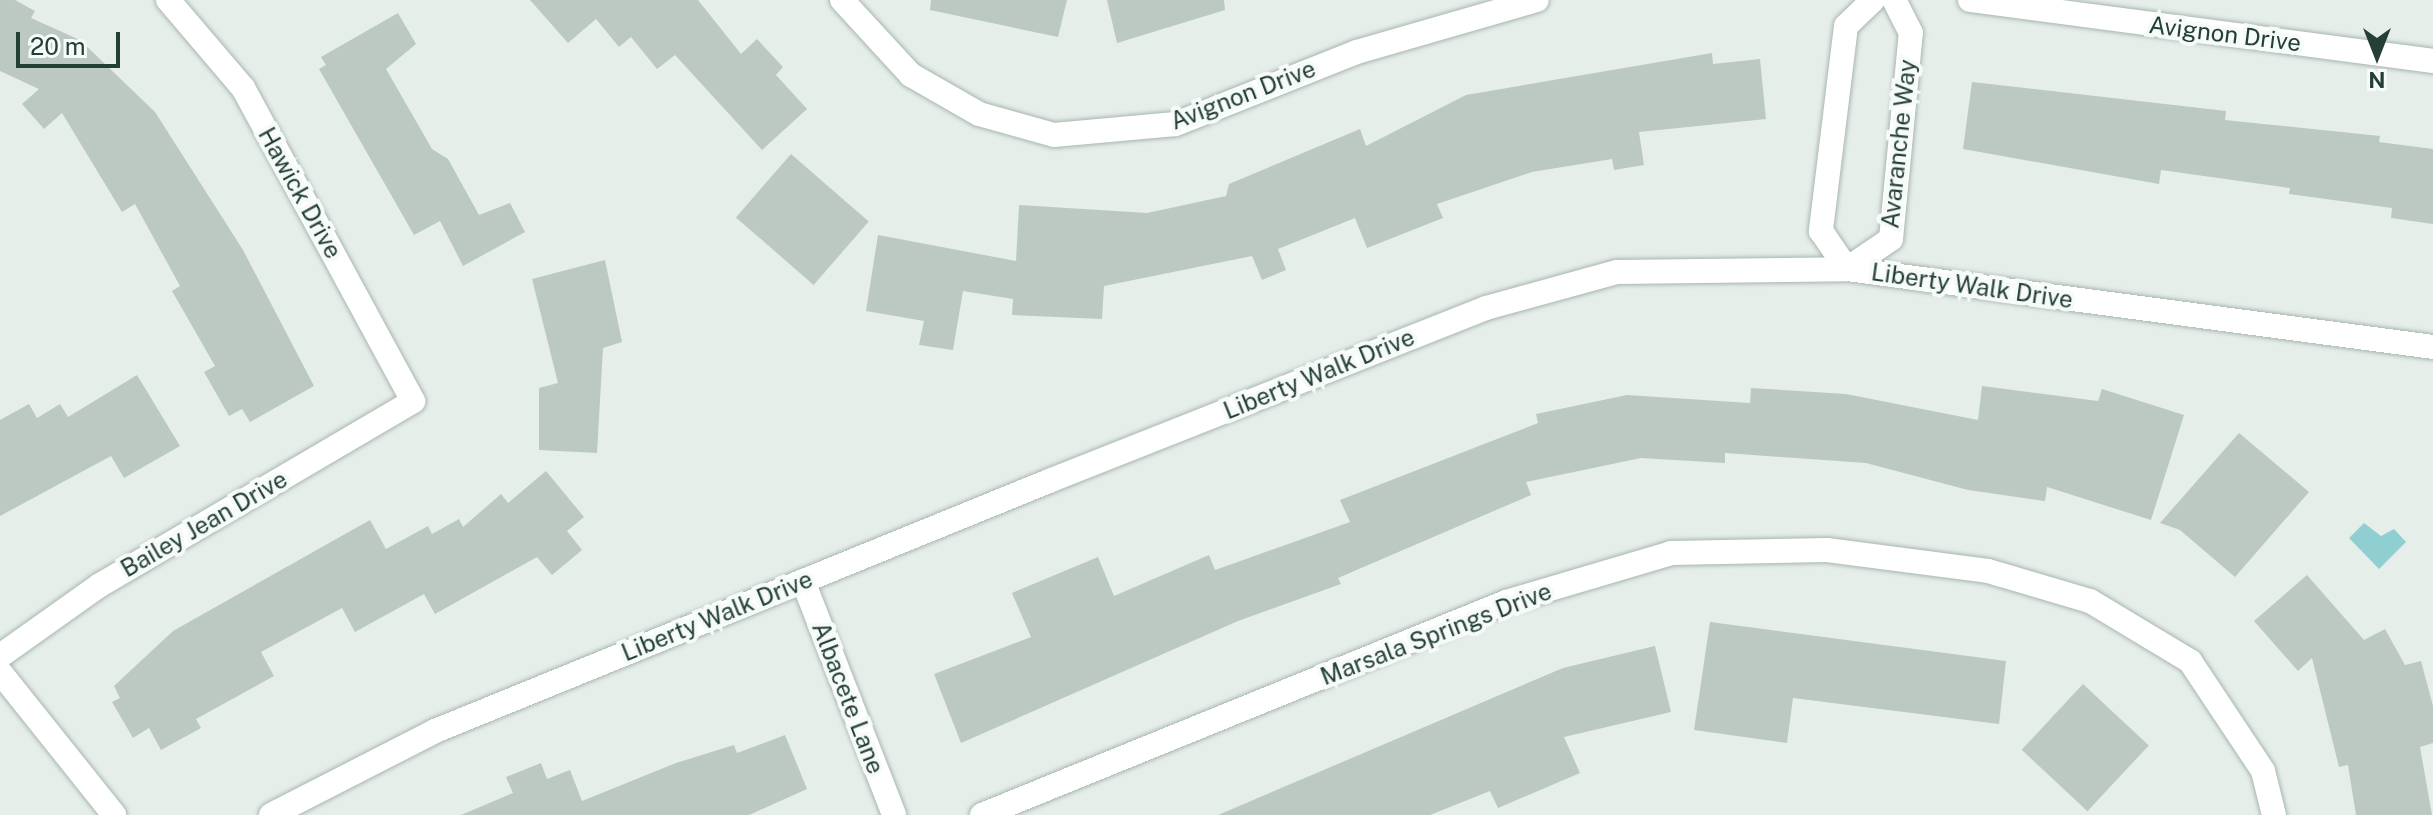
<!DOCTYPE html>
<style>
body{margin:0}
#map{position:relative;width:2433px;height:815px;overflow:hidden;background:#e6eee9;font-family:"Public Sans",sans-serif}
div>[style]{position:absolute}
.water>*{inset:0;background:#8fcfd2}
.building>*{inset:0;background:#bbc9c2;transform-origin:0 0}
.roads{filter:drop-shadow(0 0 2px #a8b6b0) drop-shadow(0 0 2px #a8b6b0)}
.minor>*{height:24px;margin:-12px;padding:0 12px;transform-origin:12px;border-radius:12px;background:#fff}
.tertiary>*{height:24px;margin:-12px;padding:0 12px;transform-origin:12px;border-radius:12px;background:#fff}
span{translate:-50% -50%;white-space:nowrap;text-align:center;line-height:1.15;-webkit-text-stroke:8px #f6faf8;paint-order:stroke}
.street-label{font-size:24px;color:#244036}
.north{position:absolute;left:2337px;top:16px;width:80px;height:80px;-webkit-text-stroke:6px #f6faf8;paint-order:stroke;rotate:180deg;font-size:22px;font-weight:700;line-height:32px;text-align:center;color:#244036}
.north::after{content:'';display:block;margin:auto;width:28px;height:36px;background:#244036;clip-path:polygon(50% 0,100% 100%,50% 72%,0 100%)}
.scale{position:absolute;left:16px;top:32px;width:104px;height:36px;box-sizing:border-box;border:4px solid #244036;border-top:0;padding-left:10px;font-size:24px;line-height:28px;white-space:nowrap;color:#244036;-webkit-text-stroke:6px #f6faf8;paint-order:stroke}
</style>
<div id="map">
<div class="water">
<div style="clip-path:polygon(2364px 523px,2381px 536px,2394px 529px,2406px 542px,2379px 569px,2349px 538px)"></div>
</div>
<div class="building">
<div style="clip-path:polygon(0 0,15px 0,35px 11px,31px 18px,80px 40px,155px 112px,243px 250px,314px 386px,250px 422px,242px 409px,229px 416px,204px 372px,215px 366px,172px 291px,180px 286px,135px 204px,122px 212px,62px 113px,44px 129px,22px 104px,39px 89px,0 71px)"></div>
<div style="clip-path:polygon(530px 0,698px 0,741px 54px,757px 39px,783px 67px,776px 75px,807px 109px,762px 150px,675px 55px,657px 69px,631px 37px,619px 47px,596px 19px,568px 43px)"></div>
<div style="clip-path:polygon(931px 0,1067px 0,1058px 37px,930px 10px)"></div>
<div style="clip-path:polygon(1107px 0,1224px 0,1225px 10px,1117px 43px)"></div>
<div style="clip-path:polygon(398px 13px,416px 44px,386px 69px,432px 149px,448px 159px,479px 215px,510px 203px,525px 232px,463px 266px,440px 221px,414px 235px,319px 69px,326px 65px,321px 57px)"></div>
<div style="clip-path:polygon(1712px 53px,1713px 64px,1760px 59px,1766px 119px,1639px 132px,1644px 165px,1614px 170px,1612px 159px,1532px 172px,1437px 204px,1443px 218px,1367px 248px,1355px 218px,1278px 249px,1286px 270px,1262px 280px,1252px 256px,1104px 286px,1102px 319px,1012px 315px,1013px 299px,963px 291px,953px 350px,919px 345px,924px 321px,866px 311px,878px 235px,1016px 261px,1019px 205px,1147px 213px,1226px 196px,1229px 184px,1360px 129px,1366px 146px,1466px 95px)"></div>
<div style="clip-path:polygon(1972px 82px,2226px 111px,2225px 120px,2380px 136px,2379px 142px,2433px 149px,2433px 224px,2391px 218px,2392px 208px,2289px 194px,2290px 188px,2161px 170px,2159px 184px,1963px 149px)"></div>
<div style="left:791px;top:154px;width:103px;height:84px;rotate:41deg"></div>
<div style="clip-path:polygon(605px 260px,622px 342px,603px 348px,597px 453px,539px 450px,539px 388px,558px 383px,532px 279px)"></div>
<div style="clip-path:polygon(137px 375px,180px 446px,124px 478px,111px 456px,0 516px,0 420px,29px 404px,37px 418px,60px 404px,68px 417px)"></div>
<div style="clip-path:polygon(1982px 386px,2098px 401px,2102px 389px,2184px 415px,2151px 520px,2047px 487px,2045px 501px,1968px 490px,1866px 463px,1725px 453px,1725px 463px,1641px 458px,1526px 482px,1531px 495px,1338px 578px,1341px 584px,1238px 621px,961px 743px,934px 674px,1031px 637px,1012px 593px,1098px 557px,1114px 596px,1209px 555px,1215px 570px,1350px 522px,1340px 500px,1538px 423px,1536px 414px,1627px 395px,1750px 403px,1751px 388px,1846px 394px,1978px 420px)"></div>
<div style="clip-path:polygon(2239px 433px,2309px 492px,2235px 577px,2180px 530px,2160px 523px)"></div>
<div style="clip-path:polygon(546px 471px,584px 517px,567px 531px,582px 550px,552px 575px,537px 557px,435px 614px,424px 594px,355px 632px,342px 608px,261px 652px,274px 676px,196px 719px,201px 728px,161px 750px,149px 728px,133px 738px,112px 702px,120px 698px,114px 686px,173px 631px,370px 520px,386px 549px,428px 526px,432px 534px,459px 519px,463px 527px,501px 494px,508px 503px)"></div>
<div style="clip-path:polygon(2307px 575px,2364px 640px,2385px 629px,2405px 665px,2421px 661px,2433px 706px,2433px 743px,2420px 747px,2432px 815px,2356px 815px,2348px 765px,2339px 767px,2312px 658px,2298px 671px,2254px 621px)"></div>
<div style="clip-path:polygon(1710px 622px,2006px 661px,1999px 724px,1793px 698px,1787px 743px,1694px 730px)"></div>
<div style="clip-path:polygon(1655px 646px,1671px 712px,1564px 737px,1580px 773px,1498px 808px,1490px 791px,1430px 815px,1218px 815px,1563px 668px)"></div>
<div style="left:2083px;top:684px;width:90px;height:90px;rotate:43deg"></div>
<div style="clip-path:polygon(785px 735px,807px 789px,749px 815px,461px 815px,513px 793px,506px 777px,541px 763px,547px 779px,570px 770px,582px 801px,676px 763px,734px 745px,737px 753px)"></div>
</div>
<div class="roads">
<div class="minor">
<div style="left:842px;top:0;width:102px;rotate:47.4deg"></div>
<div style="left:911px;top:75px;width:78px;rotate:29.8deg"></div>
<div style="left:979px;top:114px;width:78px;rotate:15.6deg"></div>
<div style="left:1054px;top:135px;width:122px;rotate:-5.2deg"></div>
<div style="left:1176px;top:124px;width:195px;rotate:-21.7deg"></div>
<div style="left:1357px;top:52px;width:187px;rotate:-16.1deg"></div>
<div style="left:1873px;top:0;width:37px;rotate:136deg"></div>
<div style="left:1846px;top:26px;width:207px;rotate:97deg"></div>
<div style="left:1821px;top:231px;width:46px;rotate:55.6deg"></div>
<div style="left:1847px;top:269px;width:53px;rotate:-34.3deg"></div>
<div style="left:1891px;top:239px;width:207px;rotate:-84.5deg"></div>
<div style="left:1911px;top:33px;width:37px;rotate:-117deg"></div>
<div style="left:1970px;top:0;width:467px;rotate:7.5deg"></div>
<div style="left:803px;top:581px;width:251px;rotate:68.7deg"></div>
<div style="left:0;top:656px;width:123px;rotate:-35.4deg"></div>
<div style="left:100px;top:585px;width:363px;rotate:-30.4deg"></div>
<div style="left:413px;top:401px;width:356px;rotate:-118.5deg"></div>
<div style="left:243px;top:88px;width:116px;rotate:-130.4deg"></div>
<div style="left:0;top:672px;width:183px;rotate:51.4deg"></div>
<div style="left:982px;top:815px;width:566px;rotate:-22.12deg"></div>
<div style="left:1506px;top:602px;width:172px;rotate:-16.5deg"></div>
<div style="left:1671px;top:553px;width:156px;rotate:-1.1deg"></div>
<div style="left:1827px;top:550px;width:162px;rotate:7.4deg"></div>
<div style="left:1988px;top:571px;width:106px;rotate:16.4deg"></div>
<div style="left:2090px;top:601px;width:117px;rotate:31deg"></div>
<div style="left:2190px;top:661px;width:132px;rotate:56.4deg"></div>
<div style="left:2263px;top:771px;width:45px;rotate:76deg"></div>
</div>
<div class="tertiary">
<div style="left:271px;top:815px;width:184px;rotate:-27.1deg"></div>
<div style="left:435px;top:731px;width:663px;rotate:-22.15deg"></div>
<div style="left:1049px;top:481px;width:470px;rotate:-21.6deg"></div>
<div style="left:1486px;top:308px;width:136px;rotate:-15.4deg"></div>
<div style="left:1617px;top:272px;width:230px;rotate:-0.7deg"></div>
<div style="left:1847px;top:269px;width:591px;rotate:7.58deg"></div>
</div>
</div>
<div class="street-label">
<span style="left:2225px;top:34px;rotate:7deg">Avignon Drive</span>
<span style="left:1243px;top:95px;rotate:-21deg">Avignon Drive</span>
<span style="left:1899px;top:144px;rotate:-84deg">Avaranche Way</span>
<span style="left:300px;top:193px;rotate:61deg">Hawick Drive</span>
<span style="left:1972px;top:286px;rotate:8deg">Liberty Walk Drive</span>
<span style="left:1319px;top:374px;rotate:-22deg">Liberty Walk Drive</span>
<span style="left:204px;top:524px;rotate:-30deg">Bailey Jean Drive</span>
<span style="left:717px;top:616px;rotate:-22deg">Liberty Walk Drive</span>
<span style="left:1436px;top:634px;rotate:-21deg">Marsala Springs Drive</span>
<span style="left:848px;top:698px;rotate:69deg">Albacete Lane</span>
</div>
<div class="north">N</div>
<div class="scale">20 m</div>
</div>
